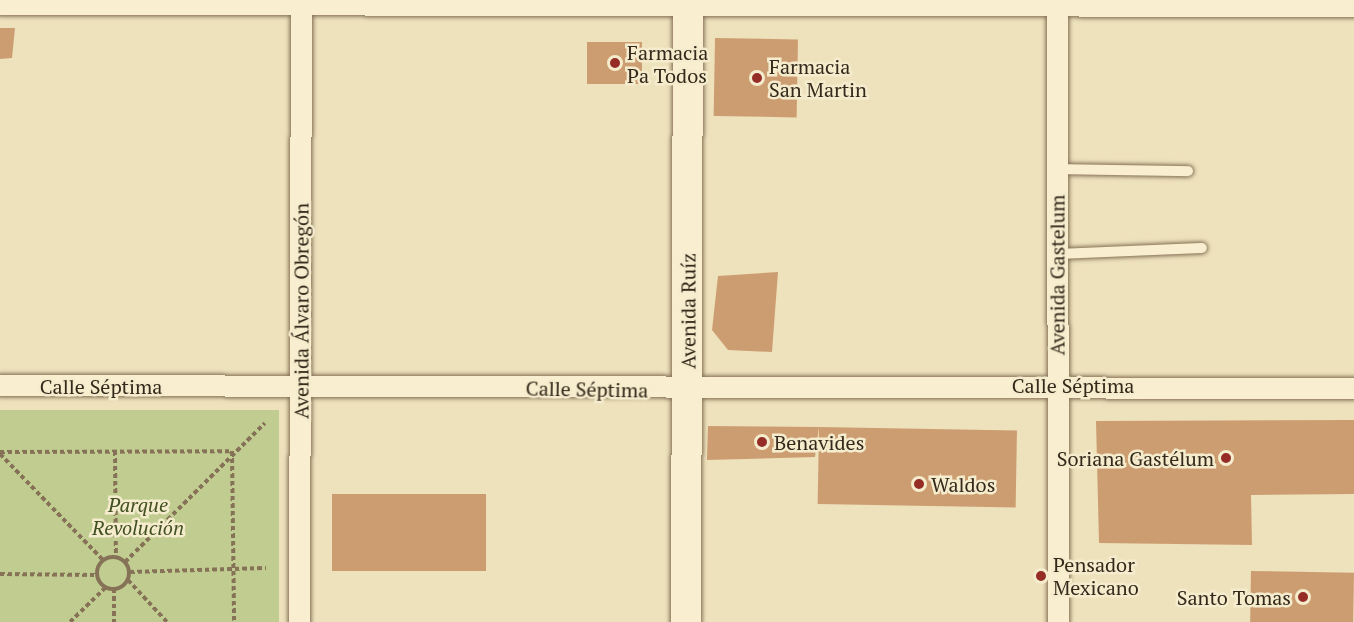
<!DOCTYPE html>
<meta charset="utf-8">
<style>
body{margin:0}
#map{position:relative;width:1354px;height:622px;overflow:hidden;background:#eee2bd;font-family:"PT Serif",serif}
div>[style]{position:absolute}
.green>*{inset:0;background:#c1cc91;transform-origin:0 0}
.building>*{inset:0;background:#cd9d72;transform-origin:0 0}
.path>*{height:4px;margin-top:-2px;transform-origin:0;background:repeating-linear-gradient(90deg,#867256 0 4.5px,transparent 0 7.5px)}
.path>.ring{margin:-2px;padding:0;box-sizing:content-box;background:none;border:4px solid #867256;border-radius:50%}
.roads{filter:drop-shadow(0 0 2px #867256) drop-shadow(0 0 2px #867256)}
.lane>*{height:10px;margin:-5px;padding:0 5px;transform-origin:5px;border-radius:5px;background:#f9efd0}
.street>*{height:21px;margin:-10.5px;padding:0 10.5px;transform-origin:10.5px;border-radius:10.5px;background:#f9efd0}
.secondary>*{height:30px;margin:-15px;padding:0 15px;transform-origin:15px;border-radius:15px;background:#f9efd0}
.dots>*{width:16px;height:16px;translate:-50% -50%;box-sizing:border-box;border:3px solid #f5eccd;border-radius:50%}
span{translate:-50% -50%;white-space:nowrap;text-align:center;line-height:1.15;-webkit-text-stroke:5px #f5eccd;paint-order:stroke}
.poi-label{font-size:20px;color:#35291b}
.left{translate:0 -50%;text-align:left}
.right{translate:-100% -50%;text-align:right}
.street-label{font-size:20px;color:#35291b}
.park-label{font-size:20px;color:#425121;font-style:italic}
</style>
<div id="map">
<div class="green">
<div style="left:0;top:410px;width:279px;height:212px"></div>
</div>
<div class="building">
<div style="clip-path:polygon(0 28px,15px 28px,12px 58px,0 59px)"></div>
<div style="left:715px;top:38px;width:83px;height:78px;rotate:1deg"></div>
<div style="left:587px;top:42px;width:55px;height:42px"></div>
<div style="clip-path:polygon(778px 272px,772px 352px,728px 350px,712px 330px,718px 276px)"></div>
<div style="clip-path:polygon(1354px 420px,1354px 494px,1251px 495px,1252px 545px,1099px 543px,1096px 421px)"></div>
<div style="clip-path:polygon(708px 426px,819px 427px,815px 457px,707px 460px)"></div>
<div style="left:819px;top:427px;width:198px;height:77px;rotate:1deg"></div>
<div style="left:332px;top:494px;width:154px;height:77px"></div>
<div style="left:1251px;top:571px;width:103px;height:51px;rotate:1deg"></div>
</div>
<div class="path">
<div style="left:115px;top:451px;width:106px;rotate:89.5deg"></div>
<div style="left:0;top:452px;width:232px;rotate:-0.2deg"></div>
<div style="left:232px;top:451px;width:171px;rotate:89.3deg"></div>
<div style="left:0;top:454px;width:148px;rotate:45.8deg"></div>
<div class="ring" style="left:97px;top:557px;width:28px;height:28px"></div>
<div style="left:125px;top:562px;width:197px;rotate:-44.8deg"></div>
<div style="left:130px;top:572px;width:136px;rotate:-1.7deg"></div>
<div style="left:0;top:574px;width:97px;rotate:0.6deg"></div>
<div style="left:128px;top:580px;width:57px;rotate:47.1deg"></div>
<div style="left:114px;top:589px;width:33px;rotate:90deg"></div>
<div style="left:70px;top:622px;width:49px;rotate:-44.2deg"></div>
</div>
<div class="roads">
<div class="lane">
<div style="left:1057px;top:169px;width:131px;rotate:0.9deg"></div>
<div style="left:1057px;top:254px;width:145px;rotate:-2.4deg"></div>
</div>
<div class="street">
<div style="left:1057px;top:0;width:622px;rotate:89.91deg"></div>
<div style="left:0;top:4px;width:1354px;rotate:0.08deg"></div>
<div style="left:0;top:385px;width:1354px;rotate:0.13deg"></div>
<div style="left:299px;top:622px;width:622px;rotate:-89.82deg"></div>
</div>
<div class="secondary">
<div style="left:686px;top:622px;width:622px;rotate:-89.82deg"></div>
</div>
</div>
<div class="dots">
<div style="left:615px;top:63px;background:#952c26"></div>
<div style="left:757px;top:78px;background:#952c26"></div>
<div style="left:762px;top:442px;background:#952c26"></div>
<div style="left:1226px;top:458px;background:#952c26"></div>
<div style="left:919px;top:484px;background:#952c26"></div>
<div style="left:1041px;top:576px;background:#952c26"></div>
<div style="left:1303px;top:597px;background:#952c26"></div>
</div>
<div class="poi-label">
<span class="left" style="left:627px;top:64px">Farmacia<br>Pa Todos</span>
<span class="left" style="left:769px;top:78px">Farmacia<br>San Martin</span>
<span class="left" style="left:774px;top:442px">Benavides</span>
<span class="right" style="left:1214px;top:458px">Soriana Gastélum</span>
<span class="left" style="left:931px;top:484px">Waldos</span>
<span class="left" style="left:1053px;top:576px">Pensador<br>Mexicano</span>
<span class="right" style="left:1291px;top:597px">Santo Tomas</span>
</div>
<div class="street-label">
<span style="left:1057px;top:275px;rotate:-90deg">Avenida Gastelum</span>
<span style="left:301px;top:311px;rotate:-90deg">Avenida Álvaro Obregón</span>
<span style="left:688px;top:311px;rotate:-90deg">Avenida Ruíz</span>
<span style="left:1073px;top:385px">Calle Séptima</span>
<span style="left:101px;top:386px">Calle Séptima</span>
<span style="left:587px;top:389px;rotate:1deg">Calle Séptima</span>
</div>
<div class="park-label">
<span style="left:138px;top:516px">Parque<br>Revolución</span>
</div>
</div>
